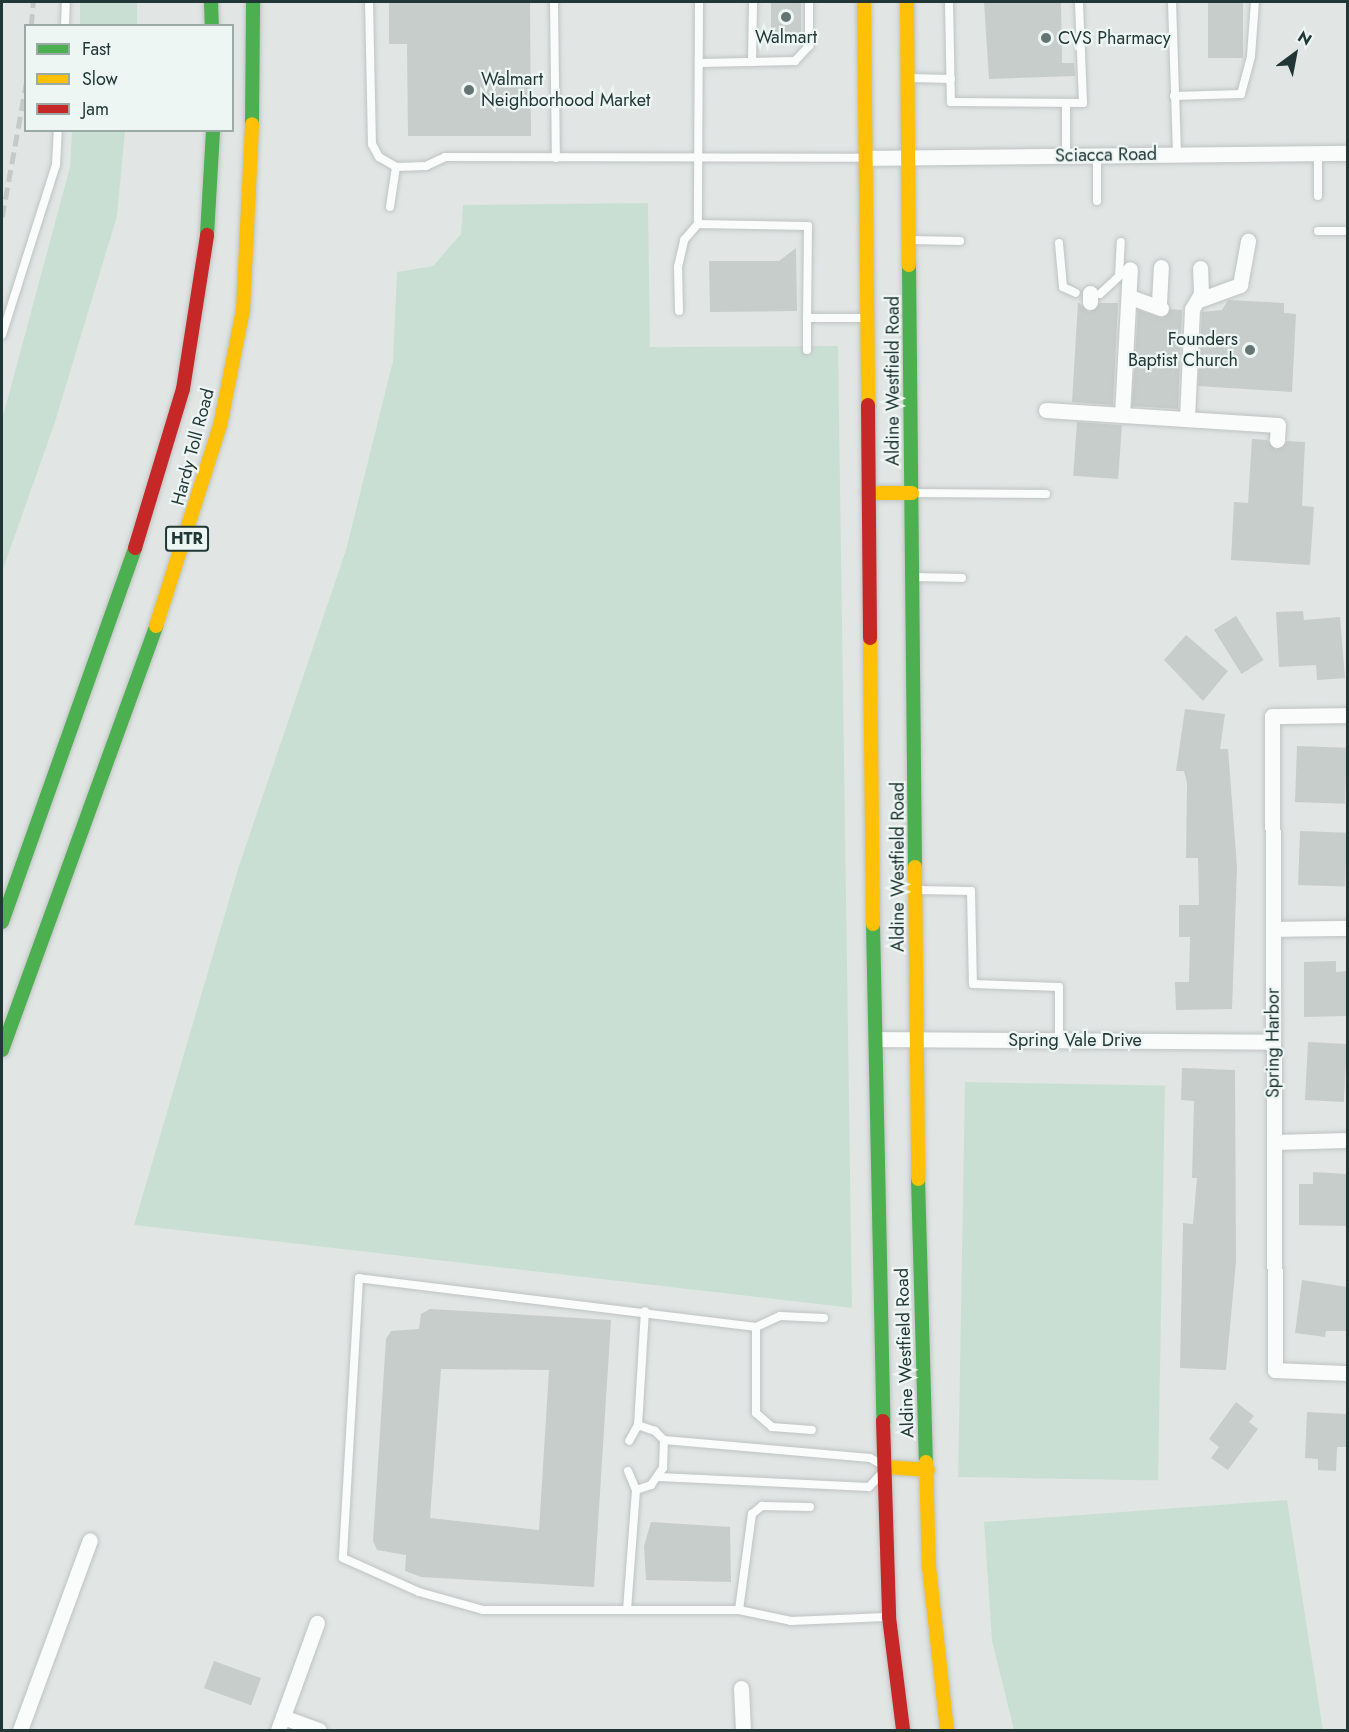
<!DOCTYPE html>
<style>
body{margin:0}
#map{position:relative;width:1349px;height:1732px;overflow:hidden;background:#e1e6e5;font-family:Jost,sans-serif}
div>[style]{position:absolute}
.green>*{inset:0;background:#cadfd4;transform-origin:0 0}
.building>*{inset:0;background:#c7cdcb;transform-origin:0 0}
.roads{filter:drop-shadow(0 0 2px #bec3c2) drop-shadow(0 0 2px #bec3c2)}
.lane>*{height:8px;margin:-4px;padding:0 4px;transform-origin:4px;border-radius:4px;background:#fafbfb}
.street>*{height:15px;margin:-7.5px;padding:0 7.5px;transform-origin:7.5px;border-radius:7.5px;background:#fafbfb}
.fast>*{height:14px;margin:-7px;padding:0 7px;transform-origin:7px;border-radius:7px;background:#4caf50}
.slow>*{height:14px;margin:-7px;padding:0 7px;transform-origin:7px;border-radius:7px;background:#ffc107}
.jam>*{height:14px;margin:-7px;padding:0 7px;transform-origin:7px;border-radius:7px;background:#c62828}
.rail>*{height:4.5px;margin-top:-2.25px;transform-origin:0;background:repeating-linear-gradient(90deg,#c5c9c8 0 12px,transparent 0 18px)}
.dots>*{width:16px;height:16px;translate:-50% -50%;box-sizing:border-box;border:3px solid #eef6f3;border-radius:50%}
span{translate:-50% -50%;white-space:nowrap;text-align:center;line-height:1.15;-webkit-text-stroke:4.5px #eef6f3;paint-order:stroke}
.shield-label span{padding:2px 4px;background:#eef6f3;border:2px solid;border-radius:4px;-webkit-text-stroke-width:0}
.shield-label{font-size:16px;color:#203736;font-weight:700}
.poi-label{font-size:18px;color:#203736}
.left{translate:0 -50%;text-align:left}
.right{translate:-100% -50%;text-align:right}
.street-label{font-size:18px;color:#203736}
.frame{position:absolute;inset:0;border:3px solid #203736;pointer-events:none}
.legend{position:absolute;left:24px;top:24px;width:210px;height:108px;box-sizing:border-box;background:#eef6f3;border:2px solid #9caaa7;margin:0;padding:8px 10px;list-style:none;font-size:18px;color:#203736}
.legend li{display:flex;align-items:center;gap:12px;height:30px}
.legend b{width:30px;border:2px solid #9caaa7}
.north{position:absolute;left:1265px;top:24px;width:60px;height:60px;-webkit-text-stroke:4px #eef6f3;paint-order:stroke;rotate:32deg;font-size:16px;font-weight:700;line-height:24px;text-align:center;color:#203736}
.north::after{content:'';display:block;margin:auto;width:21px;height:27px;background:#203736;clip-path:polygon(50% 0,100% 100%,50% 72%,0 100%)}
</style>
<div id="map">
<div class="green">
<div style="left:80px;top:2px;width:57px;height:23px"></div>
<div style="clip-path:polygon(72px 131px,125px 131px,117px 216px,55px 422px,2px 572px,2px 420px,70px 167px)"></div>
<div style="clip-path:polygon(648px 203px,650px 347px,838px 346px,852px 1308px,134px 1225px,238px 869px,346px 550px,393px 361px,397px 272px,433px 266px,461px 234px,463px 205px)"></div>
<div style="left:965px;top:1082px;width:200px;height:395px;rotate:1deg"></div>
<div style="clip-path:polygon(1287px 1500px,1323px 1730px,1014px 1730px,992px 1641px,984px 1522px)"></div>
</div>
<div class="building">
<div style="clip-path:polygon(389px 2px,530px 2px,531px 136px,408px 136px,407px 44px,389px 44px)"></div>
<div style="left:771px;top:2px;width:30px;height:32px"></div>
<div style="clip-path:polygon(984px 2px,1061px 2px,1062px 63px,1074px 63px,1075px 76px,989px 79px)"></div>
<div style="left:1208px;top:2px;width:35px;height:56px"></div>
<div style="clip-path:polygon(796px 248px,797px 311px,710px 312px,709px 261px,779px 261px)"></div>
<div style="clip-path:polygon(1228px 300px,1284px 303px,1284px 313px,1296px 314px,1292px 392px,1198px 386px,1202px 312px,1222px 310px)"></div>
<div style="clip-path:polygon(1078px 302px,1089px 312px,1100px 303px,1118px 303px,1113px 405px,1072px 402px)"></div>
<div style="clip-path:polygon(1170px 309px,1182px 310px,1178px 409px,1132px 406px,1138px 310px,1162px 318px)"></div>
<div style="left:1077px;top:422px;width:45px;height:54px;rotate:4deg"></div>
<div style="clip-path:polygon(1252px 439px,1267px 440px,1276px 450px,1287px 441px,1305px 442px,1302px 506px,1314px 507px,1310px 565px,1231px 560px,1234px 502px,1248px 503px)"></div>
<div style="clip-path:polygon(1303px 611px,1304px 620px,1340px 617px,1345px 678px,1317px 680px,1316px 665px,1279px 667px,1276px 612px)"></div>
<div style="left:1236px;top:616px;width:52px;height:26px;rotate:58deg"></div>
<div style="clip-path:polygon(1186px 635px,1228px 671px,1203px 701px,1164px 660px)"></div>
<div style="clip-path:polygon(1185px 709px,1225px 714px,1220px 749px,1228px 749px,1237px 867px,1232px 1009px,1176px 1010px,1175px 982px,1189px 982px,1190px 937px,1179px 937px,1179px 905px,1199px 905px,1198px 858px,1186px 858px,1187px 783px,1184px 771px,1176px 771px)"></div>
<div style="left:1297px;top:746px;width:50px;height:56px;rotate:2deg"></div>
<div style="left:1300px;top:831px;width:47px;height:54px;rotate:2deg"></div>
<div style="clip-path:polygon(1336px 961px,1336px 972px,1347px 971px,1347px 1016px,1304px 1017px,1304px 962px)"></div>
<div style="left:1308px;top:1042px;width:39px;height:58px;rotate:3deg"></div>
<div style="clip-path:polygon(1182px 1068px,1235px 1070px,1236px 1262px,1226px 1370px,1180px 1368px,1183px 1223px,1193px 1224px,1197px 1178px,1192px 1178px,1194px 1101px,1181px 1100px)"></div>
<div style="clip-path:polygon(1313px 1172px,1347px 1174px,1347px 1226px,1299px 1225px,1299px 1184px,1313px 1184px)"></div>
<div style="clip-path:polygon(1302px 1280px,1347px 1287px,1347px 1331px,1326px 1331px,1325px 1337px,1295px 1333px)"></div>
<div style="clip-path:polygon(evenodd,430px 1309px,611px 1320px,594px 1587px,421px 1577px,405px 1571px,406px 1555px,377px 1550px,373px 1541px,386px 1339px,391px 1331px,419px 1329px,421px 1314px,430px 1309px,441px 1369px,549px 1370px,539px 1530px,430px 1518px,441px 1369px)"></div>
<div style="clip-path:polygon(1236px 1402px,1254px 1416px,1249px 1422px,1258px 1429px,1228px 1470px,1211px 1458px,1219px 1447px,1209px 1439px)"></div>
<div style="clip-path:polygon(1307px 1412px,1347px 1414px,1347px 1447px,1337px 1447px,1336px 1471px,1318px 1470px,1318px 1459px,1305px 1458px)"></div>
<div style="clip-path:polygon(651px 1522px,730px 1527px,731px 1582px,646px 1580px,644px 1546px)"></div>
<div style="left:214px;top:1661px;width:50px;height:29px;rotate:20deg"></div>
</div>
<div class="roads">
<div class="lane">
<div style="left:369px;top:2px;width:142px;rotate:88.8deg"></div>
<div style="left:372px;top:144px;width:15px;rotate:62deg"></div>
<div style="left:379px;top:157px;width:20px;rotate:30deg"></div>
<div style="left:396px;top:167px;width:30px;rotate:-2deg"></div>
<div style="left:426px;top:166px;width:21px;rotate:-25deg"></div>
<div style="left:445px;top:157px;width:417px;rotate:0.1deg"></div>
<div style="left:554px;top:2px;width:156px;rotate:89.3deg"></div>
<div style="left:699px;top:2px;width:222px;rotate:90.3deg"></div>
<div style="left:698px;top:224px;width:110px;rotate:1deg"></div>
<div style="left:808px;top:226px;width:92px;rotate:90.6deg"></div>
<div style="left:807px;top:318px;width:58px"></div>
<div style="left:949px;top:2px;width:100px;rotate:88.9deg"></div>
<div style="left:951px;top:102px;width:132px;rotate:0.4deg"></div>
<div style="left:1083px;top:103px;width:101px;rotate:-92.3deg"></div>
<div style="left:1172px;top:2px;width:153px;rotate:88.1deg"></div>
<div style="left:65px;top:26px;width:24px;rotate:-88deg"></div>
<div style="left:752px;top:62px;width:60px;rotate:-89deg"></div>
<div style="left:700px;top:63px;width:95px;rotate:-1.2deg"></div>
<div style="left:795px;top:61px;width:21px;rotate:-47deg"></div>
<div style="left:809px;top:46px;width:44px;rotate:-90deg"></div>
<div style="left:910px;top:78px;width:41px;rotate:1.4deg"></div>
<div style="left:1174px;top:96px;width:67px;rotate:-1.7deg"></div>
<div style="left:1241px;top:94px;width:39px;rotate:-75deg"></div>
<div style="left:1251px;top:56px;width:54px;rotate:-85.8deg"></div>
<div style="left:1318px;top:153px;width:43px;rotate:90deg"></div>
<div style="left:1066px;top:156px;width:53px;rotate:-90deg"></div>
<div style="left:1097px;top:156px;width:45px;rotate:90deg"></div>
<div style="left:390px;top:207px;width:40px;rotate:-81.5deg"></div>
<div style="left:1318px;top:231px;width:30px"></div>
<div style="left:912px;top:240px;width:48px;rotate:1.2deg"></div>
<div style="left:1059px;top:243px;width:44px;rotate:84.8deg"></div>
<div style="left:1063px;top:287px;width:14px;rotate:25deg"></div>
<div style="left:1100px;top:294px;width:26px;rotate:-43deg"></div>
<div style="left:1119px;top:276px;width:34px;rotate:-87deg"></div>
<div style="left:679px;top:311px;width:44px;rotate:-91.3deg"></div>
<div style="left:678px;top:267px;width:28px;rotate:-77deg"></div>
<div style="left:684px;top:240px;width:21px;rotate:-49deg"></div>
<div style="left:2px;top:335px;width:178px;rotate:-72.4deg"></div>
<div style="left:56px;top:165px;width:35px;rotate:-87deg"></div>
<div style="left:807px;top:350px;width:32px;rotate:-90deg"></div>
<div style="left:914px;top:493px;width:132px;rotate:0.4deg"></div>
<div style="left:916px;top:577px;width:46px;rotate:1.2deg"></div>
<div style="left:917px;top:890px;width:54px;rotate:1.1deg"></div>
<div style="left:971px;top:891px;width:93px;rotate:88.8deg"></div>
<div style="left:973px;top:984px;width:86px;rotate:2deg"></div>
<div style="left:1059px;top:987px;width:53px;rotate:90deg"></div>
<div style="left:824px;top:1318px;width:44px;rotate:-177.4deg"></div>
<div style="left:780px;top:1316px;width:26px;rotate:155deg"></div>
<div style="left:756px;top:1327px;width:400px;rotate:-173deg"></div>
<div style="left:359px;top:1278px;width:280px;rotate:93.3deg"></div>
<div style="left:343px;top:1558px;width:83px;rotate:24.1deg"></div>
<div style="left:419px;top:1592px;width:66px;rotate:15.7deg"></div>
<div style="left:483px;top:1610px;width:256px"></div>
<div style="left:739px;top:1610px;width:53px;rotate:11.9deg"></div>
<div style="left:791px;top:1621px;width:95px;rotate:-2.4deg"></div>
<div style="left:756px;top:1327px;width:86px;rotate:90deg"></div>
<div style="left:756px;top:1413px;width:21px;rotate:41deg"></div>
<div style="left:772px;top:1427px;width:40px;rotate:4.3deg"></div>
<div style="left:638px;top:1425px;width:114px;rotate:-86.5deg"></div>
<div style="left:664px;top:1440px;width:207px;rotate:5deg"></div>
<div style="left:870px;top:1458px;width:10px;rotate:29deg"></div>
<div style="left:628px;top:1471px;width:21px;rotate:67deg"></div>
<div style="left:636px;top:1490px;width:16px;rotate:-18deg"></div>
<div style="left:651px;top:1485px;width:21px;rotate:-55deg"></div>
<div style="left:663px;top:1468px;width:28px;rotate:-88deg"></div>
<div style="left:664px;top:1440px;width:13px;rotate:-135deg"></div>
<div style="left:655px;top:1431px;width:18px;rotate:-161deg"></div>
<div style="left:638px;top:1425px;width:18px;rotate:119deg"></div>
<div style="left:659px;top:1477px;width:210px;rotate:2.7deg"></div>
<div style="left:869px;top:1487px;width:16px;rotate:-47deg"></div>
<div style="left:627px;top:1610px;width:120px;rotate:-85.7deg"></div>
<div style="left:739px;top:1610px;width:97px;rotate:-82.3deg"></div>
<div style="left:752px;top:1514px;width:13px;rotate:-39deg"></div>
<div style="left:762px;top:1506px;width:48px;rotate:1.2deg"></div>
</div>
<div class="street">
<div style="left:865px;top:158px;width:483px;rotate:-0.6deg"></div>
<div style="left:1130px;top:297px;width:33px;rotate:20deg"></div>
<div style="left:1199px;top:300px;width:44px;rotate:-20.1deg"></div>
<div style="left:1240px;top:285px;width:45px;rotate:-79.7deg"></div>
<div style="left:1090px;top:302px;width:9px;rotate:-90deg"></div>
<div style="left:1159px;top:303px;width:36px;rotate:-87deg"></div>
<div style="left:1046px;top:410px;width:232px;rotate:3.7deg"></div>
<div style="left:1278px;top:425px;width:15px;rotate:94deg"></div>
<div style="left:1122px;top:415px;width:146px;rotate:-86.9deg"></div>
<div style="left:1187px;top:419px;width:110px;rotate:-87.4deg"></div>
<div style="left:1192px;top:309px;width:17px;rotate:-59deg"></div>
<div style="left:1201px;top:294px;width:26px;rotate:-92deg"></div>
<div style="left:1348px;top:715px;width:76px;rotate:179.2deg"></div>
<div style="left:1272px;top:716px;width:654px;rotate:89.74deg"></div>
<div style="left:1275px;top:1370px;width:73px;rotate:2.4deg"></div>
<div style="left:1273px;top:929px;width:75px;rotate:-0.8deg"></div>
<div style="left:876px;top:1039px;width:397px;rotate:0.4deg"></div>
<div style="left:1274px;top:1142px;width:74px;rotate:-1.5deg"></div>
<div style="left:741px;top:1688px;width:42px;rotate:87.3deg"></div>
<div style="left:283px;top:1717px;width:38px;rotate:20deg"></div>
<div style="left:20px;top:1730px;width:202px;rotate:-69.8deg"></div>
<div style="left:278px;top:1730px;width:114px;rotate:-70deg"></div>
</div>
<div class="fast">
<div style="left:211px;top:2px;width:24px;rotate:88deg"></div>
<div style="left:252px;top:124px;width:122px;rotate:-89.5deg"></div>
<div style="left:207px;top:235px;width:105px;rotate:-86.7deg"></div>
<div style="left:909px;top:265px;width:602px;rotate:89.43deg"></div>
<div style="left:2px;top:922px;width:397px;rotate:-70.4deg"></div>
<div style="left:873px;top:924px;width:497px;rotate:88.8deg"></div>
<div style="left:2px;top:1050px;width:451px;rotate:-70deg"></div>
<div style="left:918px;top:1179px;width:283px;rotate:88.4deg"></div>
</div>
<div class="slow">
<div style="left:864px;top:2px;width:403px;rotate:89.4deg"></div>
<div style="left:907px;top:2px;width:263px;rotate:89.6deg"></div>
<div style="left:868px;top:493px;width:44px"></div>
<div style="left:156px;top:626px;width:210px;rotate:-72.3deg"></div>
<div style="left:220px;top:426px;width:118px;rotate:-78.8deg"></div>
<div style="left:243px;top:310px;width:186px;rotate:-87.2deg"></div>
<div style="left:870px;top:638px;width:286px;rotate:89.4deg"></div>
<div style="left:915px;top:867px;width:312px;rotate:89.4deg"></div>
<div style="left:926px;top:1462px;width:105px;rotate:88.4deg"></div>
<div style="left:929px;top:1567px;width:164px;rotate:83.7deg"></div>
<div style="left:886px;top:1467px;width:42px;rotate:4.1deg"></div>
</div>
<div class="jam">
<div style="left:868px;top:405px;width:233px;rotate:89.5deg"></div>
<div style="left:135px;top:548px;width:166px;rotate:-73.2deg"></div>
<div style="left:183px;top:389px;width:156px;rotate:-81.1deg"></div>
<div style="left:883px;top:1421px;width:196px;rotate:88.2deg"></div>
<div style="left:889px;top:1617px;width:114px;rotate:82.9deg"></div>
</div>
</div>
<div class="rail">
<div style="left:31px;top:26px;width:24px;rotate:-85deg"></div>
<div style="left:2px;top:217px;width:136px;rotate:-79.8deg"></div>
</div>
<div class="dots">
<div style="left:786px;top:17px;background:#647473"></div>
<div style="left:1046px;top:38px;background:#647473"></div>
<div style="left:469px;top:90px;background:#647473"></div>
<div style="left:1250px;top:350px;background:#647473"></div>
</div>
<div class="shield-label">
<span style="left:187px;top:539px">HTR</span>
</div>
<div class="poi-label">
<span style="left:786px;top:37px">Walmart</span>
<span class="left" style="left:1058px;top:38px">CVS Pharmacy</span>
<span class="left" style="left:481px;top:90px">Walmart<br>Neighborhood Market</span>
<span class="right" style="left:1238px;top:350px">Founders<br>Baptist Church</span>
</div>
<div class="street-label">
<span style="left:1106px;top:155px;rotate:-1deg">Sciacca Road</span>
<span style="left:893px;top:381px;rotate:-90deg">Aldine Westfield Road</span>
<span style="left:193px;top:447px;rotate:-75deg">Hardy Toll Road</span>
<span style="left:898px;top:867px;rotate:-90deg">Aldine Westfield Road</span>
<span style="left:1075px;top:1040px">Spring Vale Drive</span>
<span style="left:1273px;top:1043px;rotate:-90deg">Spring Harbor</span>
<span style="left:905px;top:1353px;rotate:-92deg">Aldine Westfield Road</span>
</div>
<div class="frame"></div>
<ul class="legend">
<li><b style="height:8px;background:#4caf50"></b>Fast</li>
<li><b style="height:8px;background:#ffc107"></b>Slow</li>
<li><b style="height:8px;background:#c62828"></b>Jam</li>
</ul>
<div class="north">N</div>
</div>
